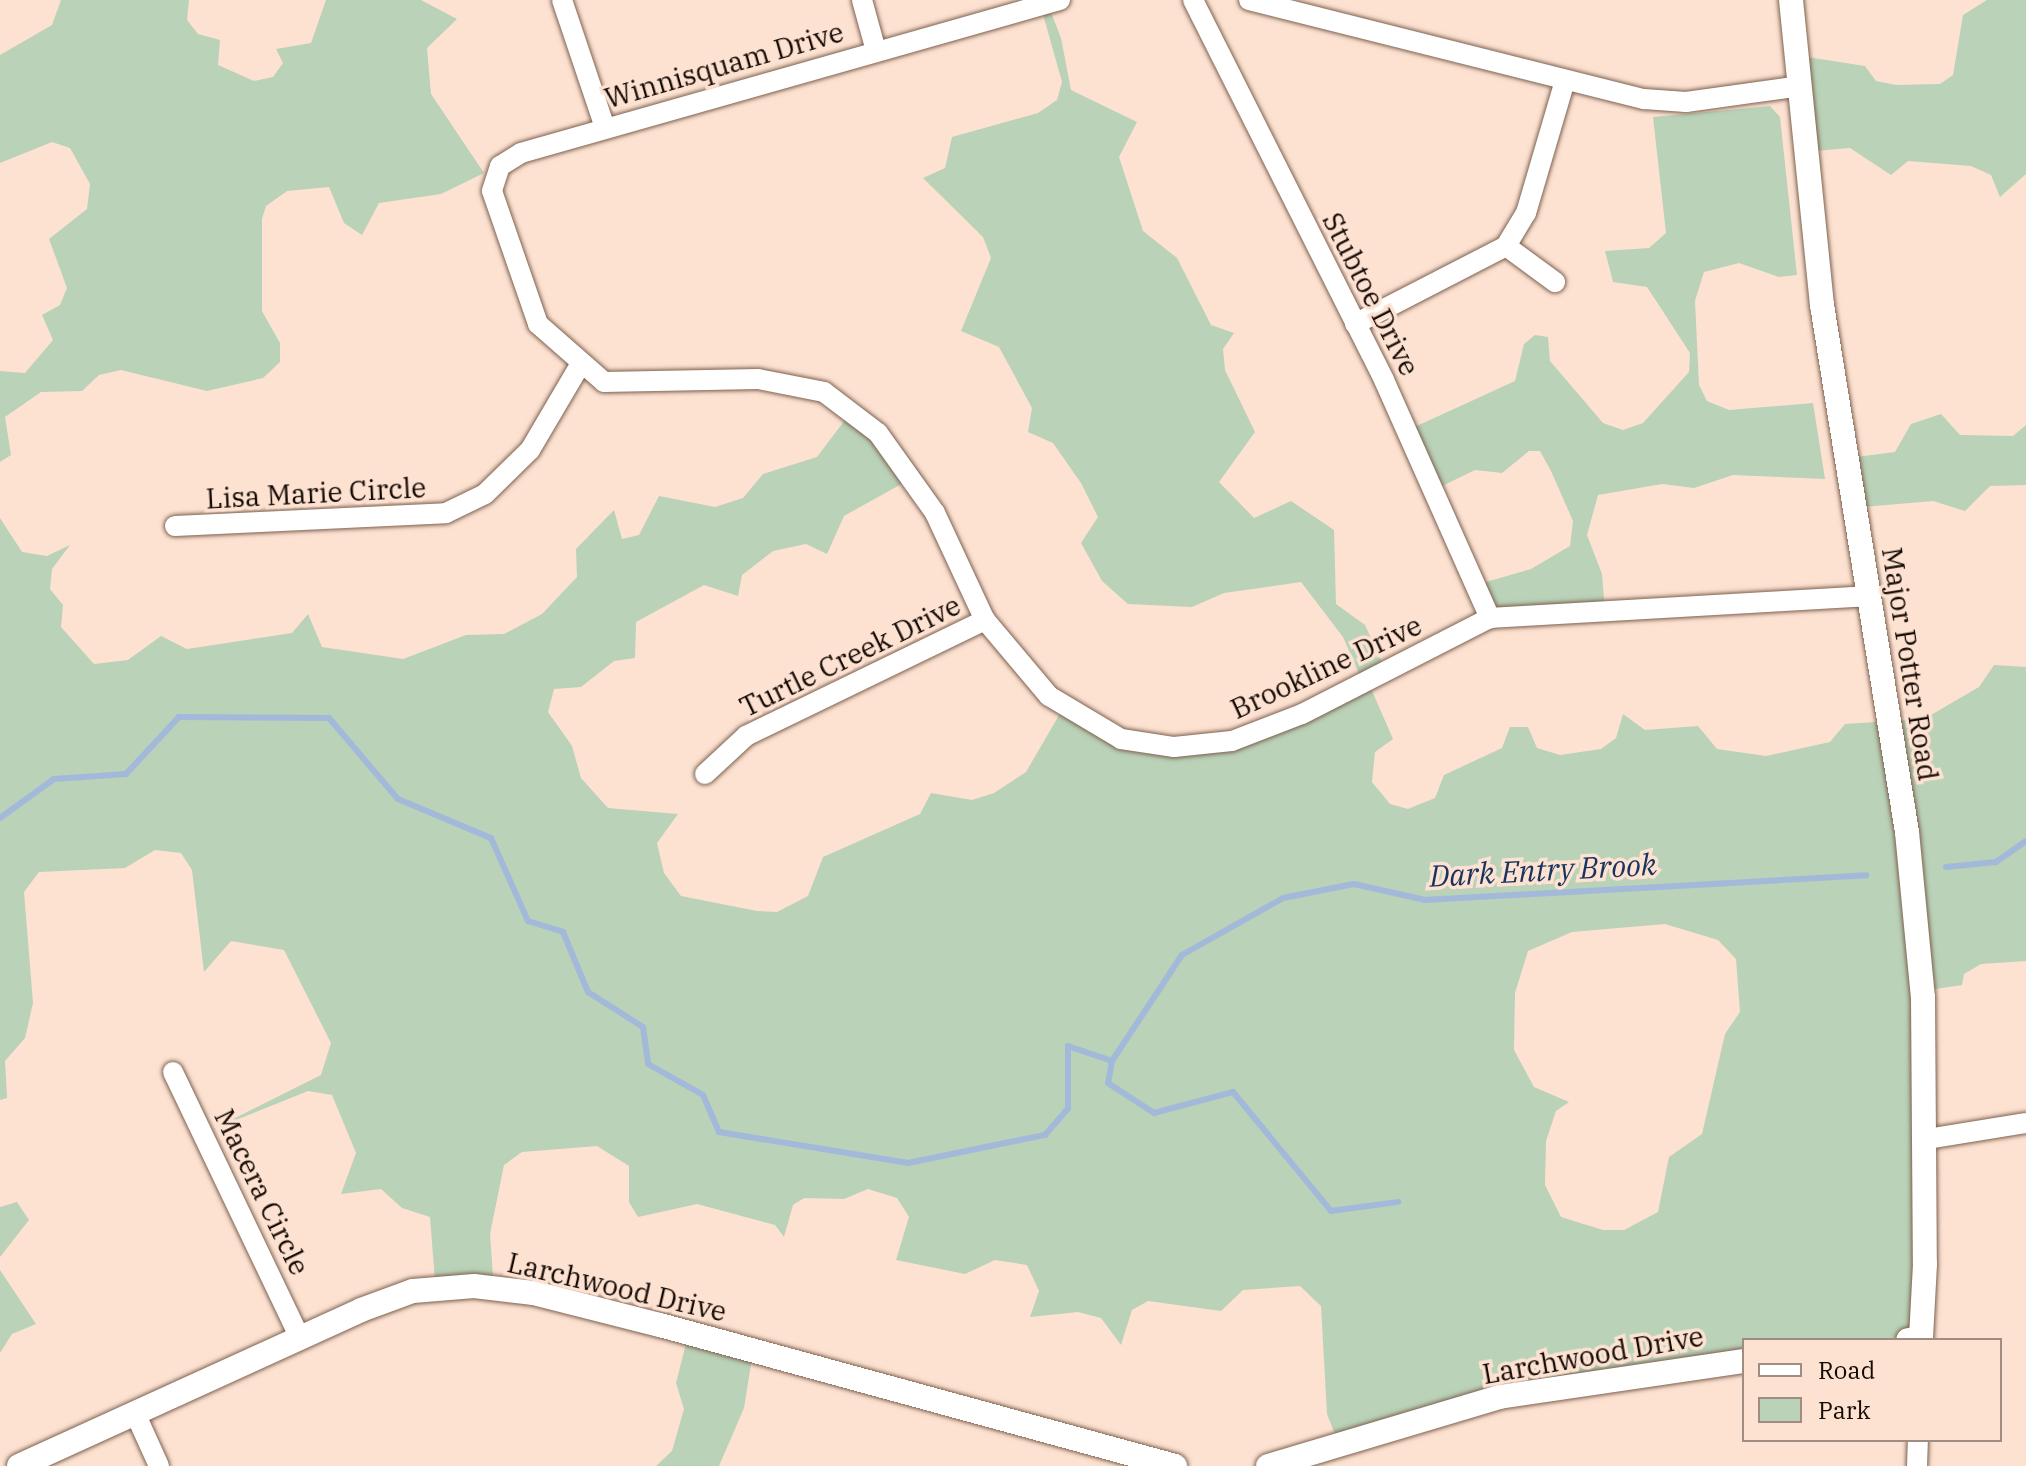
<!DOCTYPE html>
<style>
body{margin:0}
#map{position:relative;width:2026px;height:1466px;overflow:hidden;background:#fde2d2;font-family:"IBM Plex Serif",serif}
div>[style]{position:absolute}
.green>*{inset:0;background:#b9d2b8}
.stream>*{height:6px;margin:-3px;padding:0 3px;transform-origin:3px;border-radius:3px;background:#a3b9da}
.roads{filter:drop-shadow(0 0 2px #7e614f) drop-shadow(0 0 2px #7e614f)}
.minor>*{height:20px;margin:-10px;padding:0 10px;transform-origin:10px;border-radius:10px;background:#fff}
.tertiary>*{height:24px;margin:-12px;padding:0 12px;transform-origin:12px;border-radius:12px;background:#fff}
span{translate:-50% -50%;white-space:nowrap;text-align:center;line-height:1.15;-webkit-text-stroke:7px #fde2d2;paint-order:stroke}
.street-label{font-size:28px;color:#140a04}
.water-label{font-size:30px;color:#17335e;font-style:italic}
.legend{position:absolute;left:1742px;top:1338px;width:260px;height:104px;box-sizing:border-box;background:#fde2d2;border:2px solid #a08c80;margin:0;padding:10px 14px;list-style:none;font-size:24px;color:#140a04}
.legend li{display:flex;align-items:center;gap:16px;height:40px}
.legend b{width:40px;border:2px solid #a08c80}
</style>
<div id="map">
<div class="green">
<div style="clip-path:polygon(61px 0,189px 0,187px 20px,198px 34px,220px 40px,218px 65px,254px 81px,273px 77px,283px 63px,276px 49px,311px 43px,326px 0,421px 0,457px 19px,427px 48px,431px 94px,484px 173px,441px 194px,379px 203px,362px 235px,344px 223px,329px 187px,287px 191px,266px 206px,262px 219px,262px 311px,280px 343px,280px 362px,263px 378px,207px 391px,121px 370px,99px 375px,82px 391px,41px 392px,5px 417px,11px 455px,0 462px,0 371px,25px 373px,53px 340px,42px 315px,60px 305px,67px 288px,49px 239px,87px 209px,90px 184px,70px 148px,52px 142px,0 163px,0 55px,52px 25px)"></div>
<div style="clip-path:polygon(1987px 0,2026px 0,2026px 174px,2000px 197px,1991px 175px,1971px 166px,1908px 161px,1891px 175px,1850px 148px,1815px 151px,1807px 57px,1865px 66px,1876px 81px,1896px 85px,1940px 84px,1953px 75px,1963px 15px)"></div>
<div style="clip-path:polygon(evenodd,1041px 7px,1049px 7px,1061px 38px,1071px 90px,1137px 122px,1119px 157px,1143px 231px,1177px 258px,1211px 325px,1234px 333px,1223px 349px,1225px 370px,1255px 432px,1219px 482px,1254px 518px,1291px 501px,1334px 530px,1336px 604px,1365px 625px,1386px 671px,1369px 684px,1393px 739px,1375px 752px,1372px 782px,1390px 804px,1408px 809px,1435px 798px,1444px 775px,1502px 748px,1510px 727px,1528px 727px,1537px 748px,1560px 755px,1601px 749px,1616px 738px,1623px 714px,1645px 730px,1698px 726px,1717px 749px,1766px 756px,1830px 742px,1845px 724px,1924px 719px,1979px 687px,1994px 665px,2026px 667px,2026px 961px,1981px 964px,1964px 974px,1962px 985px,1922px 991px,1918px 1340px,1744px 1340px,1744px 1361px,1603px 1380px,1340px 1447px,1327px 1414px,1321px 1306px,1300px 1286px,1243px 1290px,1221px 1311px,1148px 1301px,1132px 1310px,1121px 1345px,1101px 1318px,1078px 1312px,1030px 1317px,1039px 1291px,1027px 1265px,995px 1260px,965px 1274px,896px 1260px,909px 1217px,897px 1198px,868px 1189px,844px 1199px,804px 1198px,793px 1205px,784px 1237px,775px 1225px,697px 1204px,638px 1217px,629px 1202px,629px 1166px,597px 1146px,522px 1152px,504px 1165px,490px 1234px,494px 1290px,436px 1294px,430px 1217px,402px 1208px,381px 1189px,341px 1194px,356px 1153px,332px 1095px,308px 1091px,209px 1131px,321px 1075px,331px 1043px,284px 950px,231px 941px,204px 972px,192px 870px,181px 853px,155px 850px,125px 868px,39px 872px,24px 892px,33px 1003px,25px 1038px,5px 1061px,7px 1098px,0 1100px,0 518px,22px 552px,47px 556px,70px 545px,52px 569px,50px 589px,63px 605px,61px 627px,94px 664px,128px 660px,161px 636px,187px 649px,292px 633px,308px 614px,322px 647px,403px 659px,466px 635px,504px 634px,542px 614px,577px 577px,576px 549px,614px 510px,622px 539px,639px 535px,659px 496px,715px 507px,743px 498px,763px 474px,817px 457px,848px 416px,860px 421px,905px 482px,844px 516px,827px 554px,806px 544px,773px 551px,742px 575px,738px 596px,704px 585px,636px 622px,635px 658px,614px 661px,581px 687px,554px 689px,548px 712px,572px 746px,581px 778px,608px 808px,678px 814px,657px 843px,664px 873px,681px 896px,757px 911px,777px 912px,808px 896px,823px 857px,920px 814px,931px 793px,972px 800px,994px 793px,1026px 772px,1062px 710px,1177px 751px,1363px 683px,1343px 637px,1301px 582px,1224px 593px,1192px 607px,1128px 604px,1102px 581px,1081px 543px,1098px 517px,1081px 483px,1053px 443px,1028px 432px,1032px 408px,999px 347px,961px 331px,991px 258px,983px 237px,923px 178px,945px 168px,952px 137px,1038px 113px,1057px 100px,1062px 82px,1041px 7px,1665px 924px,1718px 940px,1736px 959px,1740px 1012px,1725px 1034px,1702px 1134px,1669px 1157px,1658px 1212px,1624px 1230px,1603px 1230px,1561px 1217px,1545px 1185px,1546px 1141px,1556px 1111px,1569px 1102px,1534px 1087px,1514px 1050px,1515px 993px,1528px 951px,1572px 932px,1665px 924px)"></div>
<div style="clip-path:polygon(1770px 106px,1780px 117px,1797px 275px,1779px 277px,1739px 263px,1704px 272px,1695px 301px,1699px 385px,1707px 401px,1729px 410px,1813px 403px,1825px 479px,1733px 475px,1694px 488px,1662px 484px,1598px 495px,1587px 535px,1602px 574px,1605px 612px,1491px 620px,1479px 584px,1531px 569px,1570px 546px,1573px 521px,1551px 471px,1540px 451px,1529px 451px,1502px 473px,1475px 470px,1432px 491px,1408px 430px,1515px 381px,1524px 344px,1535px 335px,1548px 337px,1550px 361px,1603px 423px,1623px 430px,1643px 423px,1689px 372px,1690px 353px,1647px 287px,1613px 282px,1605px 251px,1649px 248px,1666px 233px,1653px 117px)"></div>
<div style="clip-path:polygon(1941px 414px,1960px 435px,2013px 436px,2026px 425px,2026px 485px,1990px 486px,1965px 511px,1933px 501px,1863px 507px,1856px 457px,1895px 452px,1911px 424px)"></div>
<div style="clip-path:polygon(17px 1202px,29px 1220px,0 1257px,0 1207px)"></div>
<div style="clip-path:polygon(0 1270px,36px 1324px,12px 1334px,0 1353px)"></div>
<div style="clip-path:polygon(688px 1336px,753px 1352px,744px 1408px,719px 1466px,656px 1466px,672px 1451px,684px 1409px,676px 1383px)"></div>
</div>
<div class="stream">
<div style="left:0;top:818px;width:67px;rotate:-35.8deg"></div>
<div style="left:54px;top:779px;width:72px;rotate:-4deg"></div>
<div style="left:126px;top:774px;width:78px;rotate:-47.1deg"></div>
<div style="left:179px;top:717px;width:150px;rotate:0.4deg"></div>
<div style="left:329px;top:718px;width:106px;rotate:49.6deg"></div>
<div style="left:398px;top:799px;width:101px;rotate:22.8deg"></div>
<div style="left:491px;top:838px;width:91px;rotate:66deg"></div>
<div style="left:528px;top:921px;width:37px;rotate:17deg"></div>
<div style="left:563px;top:932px;width:65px;rotate:67.4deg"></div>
<div style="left:588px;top:992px;width:65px;rotate:32.5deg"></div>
<div style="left:643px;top:1027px;width:37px;rotate:82deg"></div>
<div style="left:648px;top:1064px;width:63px;rotate:29.4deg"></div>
<div style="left:703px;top:1095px;width:40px;rotate:66.6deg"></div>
<div style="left:719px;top:1132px;width:192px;rotate:9.3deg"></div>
<div style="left:908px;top:1163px;width:140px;rotate:-11.6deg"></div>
<div style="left:1045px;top:1135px;width:35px;rotate:-49deg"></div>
<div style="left:1068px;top:1109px;width:63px;rotate:-90deg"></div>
<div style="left:1068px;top:1046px;width:46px;rotate:18.8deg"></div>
<div style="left:1112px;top:1061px;width:127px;rotate:-56.6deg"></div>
<div style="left:1182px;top:955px;width:116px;rotate:-29.4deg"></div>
<div style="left:1283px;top:898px;width:72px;rotate:-11.2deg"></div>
<div style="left:1354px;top:884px;width:73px;rotate:12.7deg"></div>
<div style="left:1425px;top:900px;width:442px;rotate:-3.2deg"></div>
<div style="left:1946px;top:867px;width:50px;rotate:-5.7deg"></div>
<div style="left:1996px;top:862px;width:37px;rotate:-35deg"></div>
<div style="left:1112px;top:1061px;width:22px;rotate:100deg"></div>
<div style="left:1108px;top:1083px;width:55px;rotate:33.1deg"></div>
<div style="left:1154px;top:1113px;width:82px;rotate:-14.9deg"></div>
<div style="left:1233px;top:1092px;width:154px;rotate:50.5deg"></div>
<div style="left:1331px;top:1211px;width:68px;rotate:-7.7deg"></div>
</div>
<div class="roads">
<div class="minor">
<div style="left:562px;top:0;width:135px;rotate:71.4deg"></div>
<div style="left:862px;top:0;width:53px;rotate:74.6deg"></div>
<div style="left:1060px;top:0;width:560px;rotate:164.15deg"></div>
<div style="left:521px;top:153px;width:25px;rotate:148deg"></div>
<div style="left:500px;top:166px;width:26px;rotate:108deg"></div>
<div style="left:492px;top:191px;width:141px;rotate:70.9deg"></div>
<div style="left:538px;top:324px;width:88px;rotate:41.3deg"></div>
<div style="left:604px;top:382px;width:154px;rotate:-1.1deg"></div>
<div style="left:758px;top:379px;width:67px;rotate:11.1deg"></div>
<div style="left:824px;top:392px;width:68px;rotate:37.2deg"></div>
<div style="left:878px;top:433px;width:98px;rotate:54.5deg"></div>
<div style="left:935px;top:513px;width:118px;rotate:65deg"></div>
<div style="left:985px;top:620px;width:99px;rotate:49.9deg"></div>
<div style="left:1049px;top:696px;width:84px;rotate:30.8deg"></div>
<div style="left:1121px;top:739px;width:54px;rotate:8.6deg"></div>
<div style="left:1174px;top:747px;width:58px;rotate:-5.9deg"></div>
<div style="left:1232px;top:741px;width:75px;rotate:-21.1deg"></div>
<div style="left:1302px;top:714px;width:211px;rotate:-27.1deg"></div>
<div style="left:1490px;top:618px;width:380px;rotate:-3.3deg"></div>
<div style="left:1193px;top:0;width:425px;rotate:63.3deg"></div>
<div style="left:1384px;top:380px;width:261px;rotate:66deg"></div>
<div style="left:1249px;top:0;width:407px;rotate:14.1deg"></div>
<div style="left:1644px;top:99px;width:42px;rotate:4.1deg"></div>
<div style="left:1686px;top:102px;width:109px;rotate:-7.9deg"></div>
<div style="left:1506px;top:246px;width:61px;rotate:36.3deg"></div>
<div style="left:1355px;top:324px;width:170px;rotate:-27.3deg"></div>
<div style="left:1506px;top:246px;width:39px;rotate:-59deg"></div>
<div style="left:1526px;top:213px;width:134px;rotate:-73.6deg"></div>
<div style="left:175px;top:526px;width:271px;rotate:-2.7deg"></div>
<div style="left:446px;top:513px;width:43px;rotate:-26deg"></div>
<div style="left:485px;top:494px;width:63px;rotate:-44.4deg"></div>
<div style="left:530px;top:450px;width:99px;rotate:-59.5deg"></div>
<div style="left:705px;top:774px;width:56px;rotate:-42.8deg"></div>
<div style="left:746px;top:736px;width:266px;rotate:-25.9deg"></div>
<div style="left:173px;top:1072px;width:295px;rotate:64.5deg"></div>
<div style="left:1927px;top:1139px;width:100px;rotate:-9.2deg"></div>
<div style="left:135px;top:1413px;width:58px;rotate:65.6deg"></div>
<div style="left:1917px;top:1466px;width:26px;rotate:-88deg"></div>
</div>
<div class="tertiary">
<div style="left:1791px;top:0;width:307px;rotate:84.2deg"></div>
<div style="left:1822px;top:305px;width:534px;rotate:80.84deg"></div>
<div style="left:1907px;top:832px;width:166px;rotate:84.5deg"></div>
<div style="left:1923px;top:997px;width:267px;rotate:89.6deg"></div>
<div style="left:1925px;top:1264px;width:74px;rotate:93.1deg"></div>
<div style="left:1921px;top:1338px;width:13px;rotate:171deg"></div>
<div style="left:19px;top:1466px;width:376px;rotate:-24.5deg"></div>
<div style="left:361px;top:1310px;width:55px;rotate:-20.1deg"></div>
<div style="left:413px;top:1291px;width:61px;rotate:-4.7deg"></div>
<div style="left:474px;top:1286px;width:60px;rotate:6.7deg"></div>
<div style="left:534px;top:1293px;width:130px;rotate:14.3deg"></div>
<div style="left:660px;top:1325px;width:534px;rotate:15.31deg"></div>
<div style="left:1268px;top:1466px;width:241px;rotate:-16.6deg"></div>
<div style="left:1499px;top:1397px;width:248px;rotate:-8.4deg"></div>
</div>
</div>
<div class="street-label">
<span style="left:724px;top:65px;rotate:-16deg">Winnisquam Drive</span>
<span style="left:1371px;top:294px;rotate:63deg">Stubtoe Drive</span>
<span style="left:316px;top:493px;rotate:-3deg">Lisa Marie Circle</span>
<span style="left:850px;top:656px;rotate:-26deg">Turtle Creek Drive</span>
<span style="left:1910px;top:664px;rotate:81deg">Major Potter Road</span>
<span style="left:1326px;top:667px;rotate:-25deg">Brookline Drive</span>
<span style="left:262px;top:1192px;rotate:64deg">Macera Circle</span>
<span style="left:617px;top:1287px;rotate:13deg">Larchwood Drive</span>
<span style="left:1593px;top:1355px;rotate:-10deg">Larchwood Drive</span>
</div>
<div class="water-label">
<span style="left:1543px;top:870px;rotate:-3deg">Dark Entry Brook</span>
</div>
<ul class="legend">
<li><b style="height:10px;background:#fff"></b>Road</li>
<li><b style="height:22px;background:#b9d2b8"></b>Park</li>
</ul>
</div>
